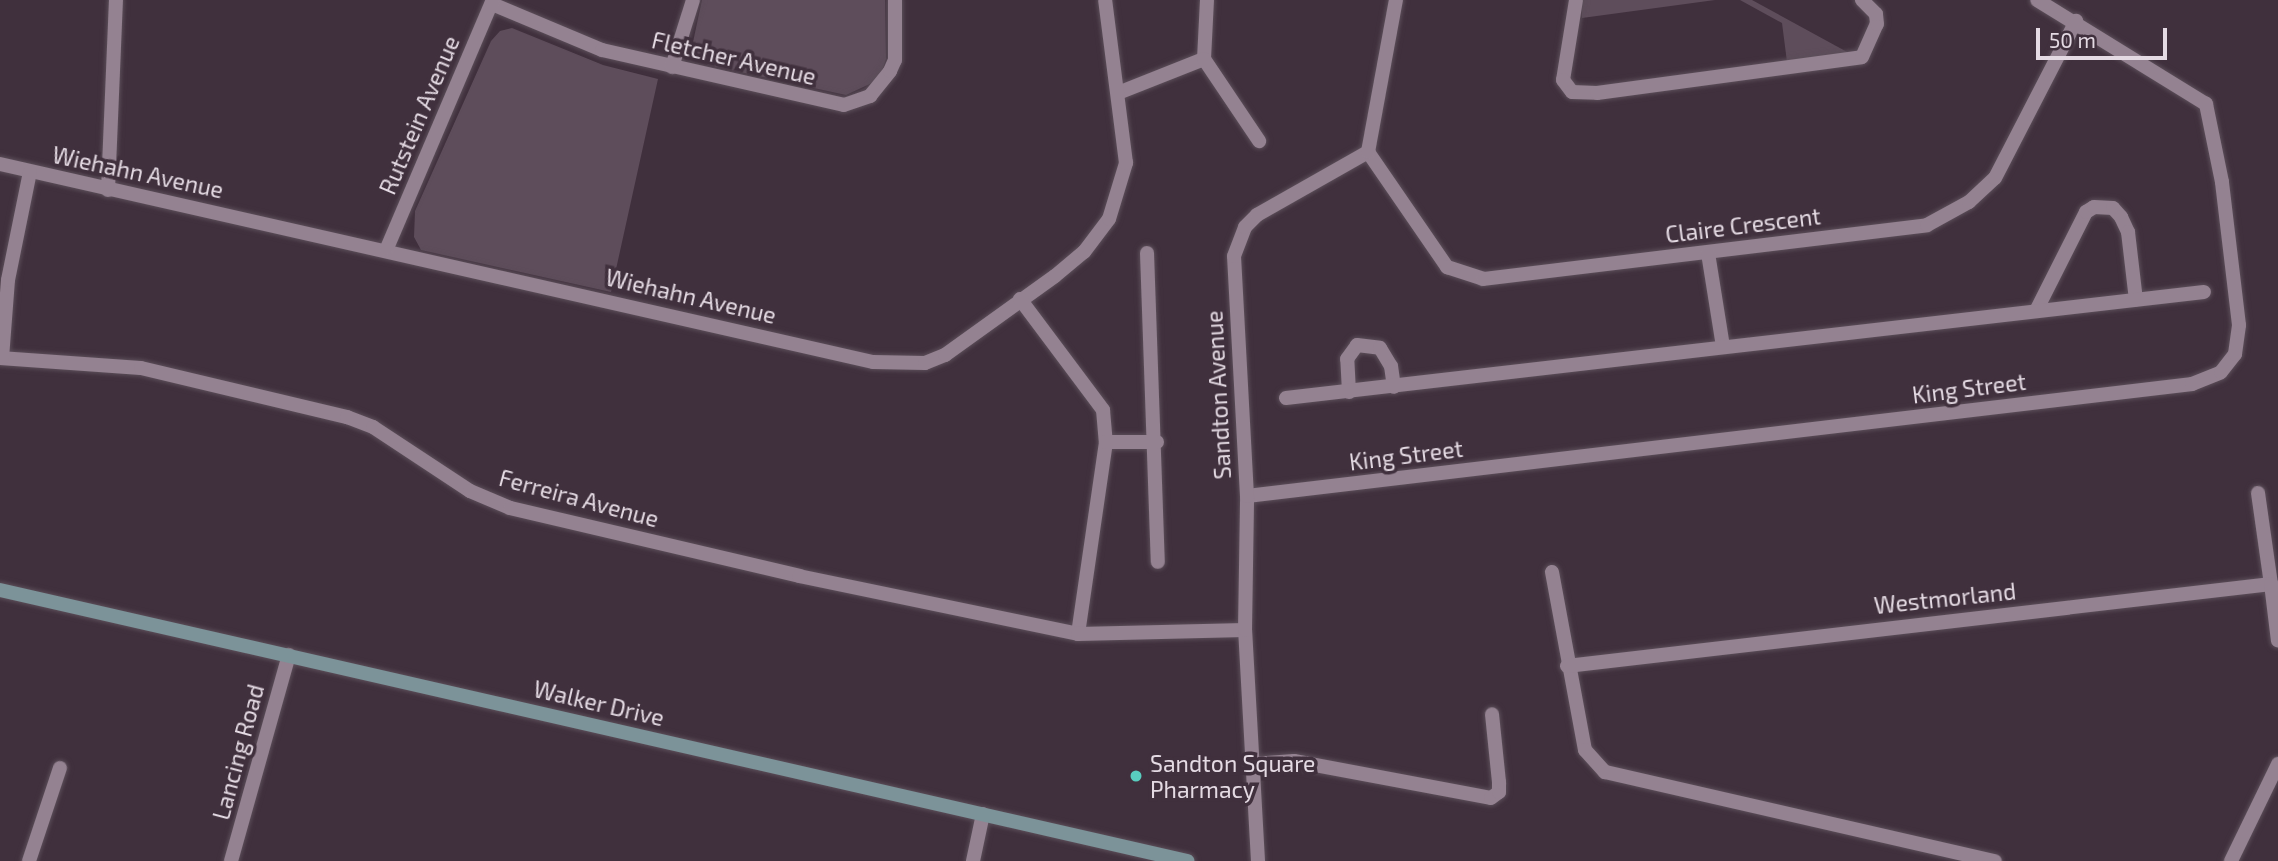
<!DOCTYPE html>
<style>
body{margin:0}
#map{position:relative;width:2278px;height:861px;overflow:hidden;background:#40303d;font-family:"Exo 2",sans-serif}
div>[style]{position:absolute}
.green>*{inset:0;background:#5e4d5b}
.roads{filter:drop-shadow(0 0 2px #5b4e59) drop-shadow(0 0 2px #5b4e59)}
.street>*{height:14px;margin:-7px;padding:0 7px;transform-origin:7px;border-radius:7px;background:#948291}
.secondary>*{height:14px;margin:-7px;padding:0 7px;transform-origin:7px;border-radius:7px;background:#7c9399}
.dots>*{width:19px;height:19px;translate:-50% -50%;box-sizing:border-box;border:4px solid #40303d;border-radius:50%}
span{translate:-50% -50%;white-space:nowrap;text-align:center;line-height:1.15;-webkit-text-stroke:7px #40303d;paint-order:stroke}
.street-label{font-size:23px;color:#e4dae3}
.poi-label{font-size:23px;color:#e4dae3}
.left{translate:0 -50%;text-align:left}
.scale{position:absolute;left:2036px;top:28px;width:131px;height:32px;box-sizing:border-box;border:4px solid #e4dae3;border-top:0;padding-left:9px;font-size:21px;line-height:24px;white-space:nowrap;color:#e4dae3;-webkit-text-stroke:5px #40303d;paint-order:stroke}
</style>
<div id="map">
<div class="green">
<div style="clip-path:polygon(702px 0,885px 0,886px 59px,882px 71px,874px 82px,846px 95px,708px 65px,695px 51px,693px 42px)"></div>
<div style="clip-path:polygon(1582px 0,1715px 0,1582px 18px)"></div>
<div style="clip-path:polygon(1740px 0,1752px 0,1849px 53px,1787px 62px,1782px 23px)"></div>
<div style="clip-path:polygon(512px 28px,603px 65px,658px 79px,611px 292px,421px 250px,414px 237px,415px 211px,491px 41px,500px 31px)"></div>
</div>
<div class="roads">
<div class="street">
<div style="left:1576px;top:0;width:81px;rotate:99.2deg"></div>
<div style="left:1563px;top:80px;width:15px;rotate:53deg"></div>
<div style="left:1572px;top:92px;width:25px;rotate:2deg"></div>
<div style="left:1597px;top:93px;width:267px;rotate:-7.7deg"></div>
<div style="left:1862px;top:57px;width:36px;rotate:-66deg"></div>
<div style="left:1877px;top:24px;width:10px;rotate:-96deg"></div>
<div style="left:1876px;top:14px;width:20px;rotate:-135deg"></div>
<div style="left:492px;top:4px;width:119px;rotate:22.7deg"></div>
<div style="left:602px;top:50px;width:248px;rotate:12.8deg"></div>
<div style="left:844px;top:105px;width:28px;rotate:-19deg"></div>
<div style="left:870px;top:96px;width:32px;rotate:-51deg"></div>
<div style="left:890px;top:71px;width:12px;rotate:-66deg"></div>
<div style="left:895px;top:60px;width:60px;rotate:-90deg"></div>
<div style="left:1204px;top:59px;width:59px;rotate:-87.1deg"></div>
<div style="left:672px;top:67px;width:70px;rotate:-72.6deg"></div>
<div style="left:1118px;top:93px;width:92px;rotate:-21.6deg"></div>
<div style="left:1204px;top:59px;width:99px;rotate:56.1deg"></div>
<div style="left:1368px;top:152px;width:140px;rotate:55.5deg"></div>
<div style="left:1447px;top:267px;width:38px;rotate:18deg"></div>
<div style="left:1483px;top:279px;width:447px;rotate:-6.9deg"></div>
<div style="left:1927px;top:225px;width:48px;rotate:-28.7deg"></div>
<div style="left:1969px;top:202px;width:35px;rotate:-43deg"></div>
<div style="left:1995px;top:178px;width:177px;rotate:-62.7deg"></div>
<div style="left:0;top:164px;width:895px;rotate:12.78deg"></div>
<div style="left:873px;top:362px;width:52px;rotate:1.1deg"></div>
<div style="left:925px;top:363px;width:22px;rotate:-22deg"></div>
<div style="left:945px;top:355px;width:135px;rotate:-35.7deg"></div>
<div style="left:1055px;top:276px;width:38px;rotate:-40deg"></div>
<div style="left:1084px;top:252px;width:41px;rotate:-52.9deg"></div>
<div style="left:1109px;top:219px;width:59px;rotate:-73.1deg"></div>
<div style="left:1126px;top:163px;width:164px;rotate:-97.3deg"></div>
<div style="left:108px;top:190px;width:190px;rotate:-87.6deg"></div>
<div style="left:387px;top:248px;width:270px;rotate:-66.9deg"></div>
<div style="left:1147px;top:253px;width:309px;rotate:88deg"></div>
<div style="left:1708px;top:253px;width:95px;rotate:80.9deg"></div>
<div style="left:1020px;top:299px;width:139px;rotate:53.2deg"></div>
<div style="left:1103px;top:410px;width:32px;rotate:85deg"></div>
<div style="left:1106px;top:442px;width:194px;rotate:98.3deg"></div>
<div style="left:2036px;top:311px;width:111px;rotate:-63.2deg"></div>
<div style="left:2086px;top:212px;width:9px;rotate:-32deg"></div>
<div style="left:2094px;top:207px;width:19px;rotate:3deg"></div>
<div style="left:2113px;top:208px;width:12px;rotate:48deg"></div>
<div style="left:2121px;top:217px;width:17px;rotate:65deg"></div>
<div style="left:2128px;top:232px;width:68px;rotate:83.3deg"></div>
<div style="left:0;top:358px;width:141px;rotate:4.1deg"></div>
<div style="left:141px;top:368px;width:212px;rotate:13.4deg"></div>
<div style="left:347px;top:417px;width:28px;rotate:21deg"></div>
<div style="left:373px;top:427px;width:116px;rotate:33.4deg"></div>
<div style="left:470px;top:491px;width:43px;rotate:23deg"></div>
<div style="left:510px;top:508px;width:297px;rotate:13.2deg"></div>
<div style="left:799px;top:576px;width:285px;rotate:11.7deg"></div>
<div style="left:1078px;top:634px;width:167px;rotate:-1.4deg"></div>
<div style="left:2px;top:358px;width:78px;rotate:-85.6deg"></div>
<div style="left:8px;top:280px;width:110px;rotate:-78.5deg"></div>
<div style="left:1349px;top:392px;width:33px;rotate:-93deg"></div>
<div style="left:1347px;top:359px;width:17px;rotate:-54deg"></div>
<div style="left:1357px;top:345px;width:23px;rotate:7deg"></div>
<div style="left:1380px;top:348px;width:21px;rotate:59deg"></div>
<div style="left:1391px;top:366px;width:21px;rotate:82deg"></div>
<div style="left:1286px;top:398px;width:924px;rotate:-6.59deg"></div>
<div style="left:1106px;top:442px;width:51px"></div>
<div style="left:2258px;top:493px;width:92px;rotate:81.9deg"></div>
<div style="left:1247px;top:496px;width:952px;rotate:-6.76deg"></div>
<div style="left:2192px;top:384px;width:31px;rotate:-22deg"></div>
<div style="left:2221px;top:372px;width:23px;rotate:-52deg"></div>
<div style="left:2235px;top:354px;width:29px;rotate:-82deg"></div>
<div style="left:2239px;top:325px;width:144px;rotate:-96.8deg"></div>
<div style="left:2222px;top:182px;width:80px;rotate:-101.6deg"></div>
<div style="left:2206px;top:104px;width:198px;rotate:-148.4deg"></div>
<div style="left:1552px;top:572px;width:181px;rotate:79.5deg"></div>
<div style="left:1585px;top:750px;width:30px;rotate:48deg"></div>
<div style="left:1605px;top:772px;width:400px;rotate:12.9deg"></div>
<div style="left:1567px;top:666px;width:709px;rotate:-6.64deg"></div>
<div style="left:2271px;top:584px;width:57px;rotate:83deg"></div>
<div style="left:1253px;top:764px;width:41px;rotate:-4.2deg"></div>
<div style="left:1294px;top:761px;width:200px;rotate:10.6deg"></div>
<div style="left:1491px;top:798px;width:10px;rotate:-37deg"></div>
<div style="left:1499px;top:792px;width:10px;rotate:-90deg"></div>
<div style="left:1499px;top:782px;width:68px;rotate:-95.9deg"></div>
<div style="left:29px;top:861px;width:98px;rotate:-71.6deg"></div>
<div style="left:231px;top:861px;width:214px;rotate:-74.3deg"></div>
<div style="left:973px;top:861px;width:48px;rotate:-78deg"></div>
<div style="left:1258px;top:861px;width:231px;rotate:-93.2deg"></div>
<div style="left:1245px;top:630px;width:134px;rotate:-89.1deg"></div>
<div style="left:1247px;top:496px;width:240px;rotate:-93.1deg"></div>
<div style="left:1234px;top:256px;width:31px;rotate:-69deg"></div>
<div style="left:1245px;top:227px;width:17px;rotate:-45deg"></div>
<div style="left:1257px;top:215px;width:128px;rotate:-29.6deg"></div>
<div style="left:1368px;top:152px;width:155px;rotate:-79.6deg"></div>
<div style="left:2231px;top:861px;width:108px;rotate:-64.1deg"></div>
</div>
<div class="secondary">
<div style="left:0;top:590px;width:1218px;rotate:12.86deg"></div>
</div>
</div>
<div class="dots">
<div style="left:1136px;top:776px;background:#59cebf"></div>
</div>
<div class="street-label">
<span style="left:734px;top:58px;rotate:13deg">Fletcher Avenue</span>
<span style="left:419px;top:115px;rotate:-67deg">Rutstein Avenue</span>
<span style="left:138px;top:172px;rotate:12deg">Wiehahn Avenue</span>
<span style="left:1743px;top:225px;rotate:-7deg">Claire Crescent</span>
<span style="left:691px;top:296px;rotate:13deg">Wiehahn Avenue</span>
<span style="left:1969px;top:388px;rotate:-7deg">King Street</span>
<span style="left:1218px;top:395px;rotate:-93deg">Sandton Avenue</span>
<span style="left:1406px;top:455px;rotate:-7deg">King Street</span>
<span style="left:579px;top:498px;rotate:15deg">Ferreira Avenue</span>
<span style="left:1945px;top:598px;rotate:-6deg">Westmorland</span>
<span style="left:599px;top:703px;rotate:13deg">Walker Drive</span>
<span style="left:238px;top:752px;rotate:-75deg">Lancing Road</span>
</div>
<div class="poi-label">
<span class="left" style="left:1150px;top:776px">Sandton Square<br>Pharmacy</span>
</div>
<div class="scale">50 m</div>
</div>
